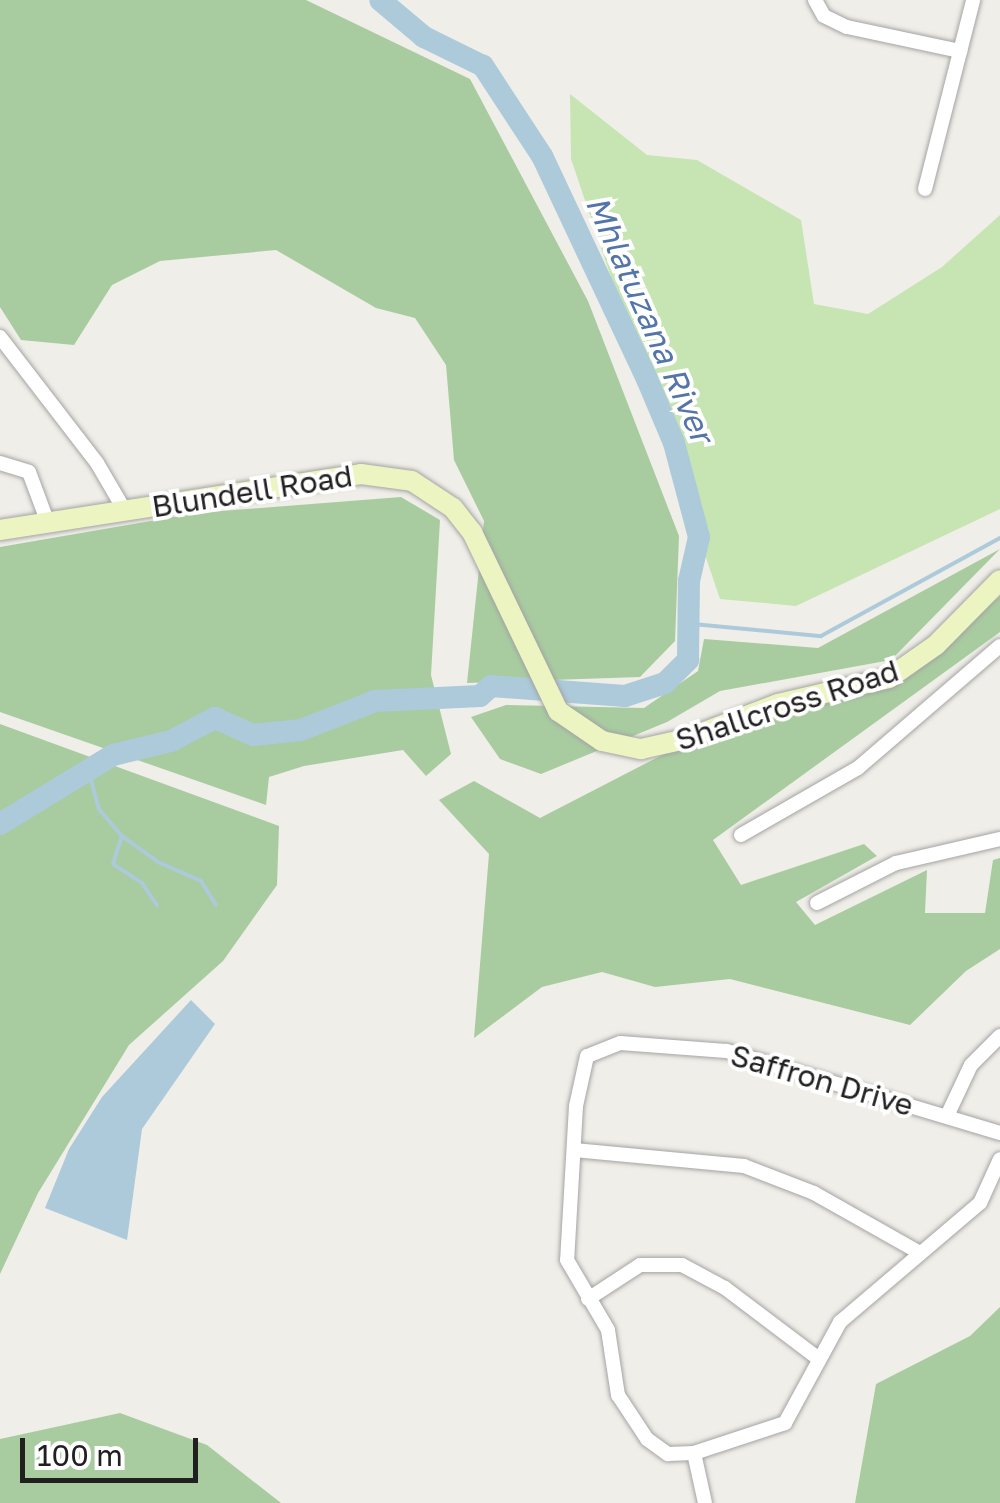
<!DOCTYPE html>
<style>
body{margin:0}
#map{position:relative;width:1000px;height:1503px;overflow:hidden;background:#f0eee8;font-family:"Golos Text",sans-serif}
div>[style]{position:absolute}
.grass>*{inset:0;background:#c6e5b3}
.forest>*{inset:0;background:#a8cca0}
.water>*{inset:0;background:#accada}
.stream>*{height:4px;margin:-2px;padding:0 2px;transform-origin:2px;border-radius:2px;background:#accada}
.river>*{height:22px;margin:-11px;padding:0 11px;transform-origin:11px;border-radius:11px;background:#accada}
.roads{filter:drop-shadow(0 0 2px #a4a4a4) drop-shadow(0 0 2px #a4a4a4)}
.street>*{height:14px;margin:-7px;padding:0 7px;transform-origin:7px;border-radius:7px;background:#fff}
.secondary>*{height:20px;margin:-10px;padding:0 10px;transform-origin:10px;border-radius:10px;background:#ecf5c1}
span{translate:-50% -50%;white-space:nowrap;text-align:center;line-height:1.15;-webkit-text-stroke:8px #fff;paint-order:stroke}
.street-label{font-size:30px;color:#202020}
.water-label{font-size:32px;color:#5475a9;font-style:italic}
.scale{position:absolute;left:20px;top:1438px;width:178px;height:45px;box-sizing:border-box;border:5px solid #202020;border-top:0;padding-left:12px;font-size:30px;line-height:35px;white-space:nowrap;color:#202020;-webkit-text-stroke:8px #fff;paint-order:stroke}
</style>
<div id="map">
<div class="grass">
<div style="clip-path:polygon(570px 94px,647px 155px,697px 160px,801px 220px,814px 304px,868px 314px,942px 267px,1000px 215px,1000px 509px,796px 606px,720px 599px,571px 159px)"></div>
</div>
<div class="forest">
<div style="clip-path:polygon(0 0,306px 0,470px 79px,588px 301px,679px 536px,675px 641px,640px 677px,467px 683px,484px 521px,454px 460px,446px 365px,415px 318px,376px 308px,276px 250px,160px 261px,112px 285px,74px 345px,21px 340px,0 307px)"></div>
<div style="clip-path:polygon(401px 497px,440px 520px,431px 675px,451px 754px,426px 776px,403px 750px,304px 766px,269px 777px,266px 805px,0 712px,0 547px,197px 513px)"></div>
<div style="clip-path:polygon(1000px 549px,891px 660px,720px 691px,667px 722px,541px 774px,500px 759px,471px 717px,506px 705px,644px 708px,698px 671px,704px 639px,818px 648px)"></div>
<div style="clip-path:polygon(1000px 596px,1000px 632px,713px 840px,741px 885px,864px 844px,877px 856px,796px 902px,815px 925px,927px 870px,925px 913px,985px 913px,993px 860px,1000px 858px,1000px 949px,966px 971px,910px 1025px,730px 979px,655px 987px,602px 972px,542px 987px,474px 1038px,489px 854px,439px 800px,474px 781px,540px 818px,664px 754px,789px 704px,901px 682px)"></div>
<div style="clip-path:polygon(0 724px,279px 826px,277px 885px,223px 961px,129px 1045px,38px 1193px,0 1274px)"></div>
<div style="clip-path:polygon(1000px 1307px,1000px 1503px,855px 1503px,876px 1384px,970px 1336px)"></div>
<div style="clip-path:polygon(120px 1413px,207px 1445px,281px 1503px,0 1503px,0 1439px)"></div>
</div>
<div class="water">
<div style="clip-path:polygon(191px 1000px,215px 1024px,142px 1129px,127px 1240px,45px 1208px,69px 1149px,102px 1097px)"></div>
</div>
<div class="stream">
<div style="left:693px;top:624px;width:129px;rotate:5.4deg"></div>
<div style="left:821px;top:636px;width:204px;rotate:-28.7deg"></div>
<div style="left:88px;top:770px;width:41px;rotate:74.2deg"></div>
<div style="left:99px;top:809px;width:35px;rotate:50deg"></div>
<div style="left:122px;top:836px;width:29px;rotate:108deg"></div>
<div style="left:113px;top:864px;width:35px;rotate:33deg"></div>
<div style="left:142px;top:883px;width:27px;rotate:56deg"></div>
<div style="left:122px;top:836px;width:44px;rotate:35.8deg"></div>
<div style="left:158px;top:862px;width:47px;rotate:23.8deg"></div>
<div style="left:201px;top:881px;width:28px;rotate:58deg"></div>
</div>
<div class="river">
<div style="left:0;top:824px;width:132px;rotate:-31.4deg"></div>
<div style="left:113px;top:755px;width:60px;rotate:-13.6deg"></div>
<div style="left:171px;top:741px;width:50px;rotate:-27.6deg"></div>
<div style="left:215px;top:718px;width:42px;rotate:24.1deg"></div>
<div style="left:253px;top:735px;width:48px;rotate:-5.9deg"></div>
<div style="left:301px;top:730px;width:79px;rotate:-21.4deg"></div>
<div style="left:375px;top:701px;width:105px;rotate:-2.7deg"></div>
<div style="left:480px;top:696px;width:15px;rotate:-42deg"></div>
<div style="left:491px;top:686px;width:134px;rotate:4.3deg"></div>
<div style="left:625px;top:696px;width:42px;rotate:-18deg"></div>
<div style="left:665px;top:683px;width:33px;rotate:-45deg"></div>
<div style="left:688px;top:660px;width:79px;rotate:-89.3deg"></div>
<div style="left:689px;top:581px;width:45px;rotate:-77.2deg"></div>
<div style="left:699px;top:537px;width:97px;rotate:-104.9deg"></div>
<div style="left:674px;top:443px;width:69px;rotate:-112.9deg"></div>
<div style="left:647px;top:379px;width:246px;rotate:-115.2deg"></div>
<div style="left:542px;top:156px;width:108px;rotate:-123.2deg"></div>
<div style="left:483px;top:66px;width:66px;rotate:-153.8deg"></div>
<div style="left:424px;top:37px;width:57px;rotate:-139.9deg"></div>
</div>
<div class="roads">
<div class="street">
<div style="left:815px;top:0;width:18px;rotate:61deg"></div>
<div style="left:824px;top:16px;width:25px;rotate:26deg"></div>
<div style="left:847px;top:27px;width:116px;rotate:12deg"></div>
<div style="left:925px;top:189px;width:195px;rotate:-75.7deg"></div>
<div style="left:0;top:337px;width:159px;rotate:52.4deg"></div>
<div style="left:97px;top:463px;width:56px;rotate:59.7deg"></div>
<div style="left:0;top:463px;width:30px;rotate:17deg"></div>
<div style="left:29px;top:472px;width:54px;rotate:69.6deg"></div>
<div style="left:741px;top:835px;width:135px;rotate:-29.8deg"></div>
<div style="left:858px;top:768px;width:187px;rotate:-40.7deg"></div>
<div style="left:817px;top:903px;width:89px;rotate:-26.9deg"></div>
<div style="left:896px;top:863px;width:107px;rotate:-13deg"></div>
<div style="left:947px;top:1116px;width:56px;rotate:-64.8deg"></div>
<div style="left:971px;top:1065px;width:41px;rotate:-45deg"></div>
<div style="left:1000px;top:1133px;width:286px;rotate:-163.3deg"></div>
<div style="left:726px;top:1051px;width:106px;rotate:-175.7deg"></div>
<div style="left:620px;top:1043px;width:35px;rotate:158deg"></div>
<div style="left:587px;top:1056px;width:51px;rotate:102.4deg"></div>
<div style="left:576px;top:1106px;width:154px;rotate:93.3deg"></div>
<div style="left:567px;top:1260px;width:81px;rotate:59.6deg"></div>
<div style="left:608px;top:1330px;width:66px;rotate:81.3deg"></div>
<div style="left:618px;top:1395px;width:53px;rotate:56.6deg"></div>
<div style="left:647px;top:1439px;width:26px;rotate:36deg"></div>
<div style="left:668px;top:1454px;width:26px;rotate:-2deg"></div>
<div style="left:694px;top:1453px;width:96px;rotate:-18.2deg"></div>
<div style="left:785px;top:1423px;width:115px;rotate:-61.4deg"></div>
<div style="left:840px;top:1322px;width:184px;rotate:-40.4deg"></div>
<div style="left:980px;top:1203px;width:48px;rotate:-65.6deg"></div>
<div style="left:574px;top:1150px;width:171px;rotate:5.4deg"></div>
<div style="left:744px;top:1166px;width:75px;rotate:21.1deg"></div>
<div style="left:814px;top:1193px;width:122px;rotate:29.5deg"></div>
<div style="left:588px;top:1299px;width:62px;rotate:-33.2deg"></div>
<div style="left:640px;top:1265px;width:42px"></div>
<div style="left:682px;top:1265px;width:49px;rotate:28.1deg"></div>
<div style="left:725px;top:1288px;width:118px;rotate:37.1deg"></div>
<div style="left:694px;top:1453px;width:51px;rotate:77.6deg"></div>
</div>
<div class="secondary">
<div style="left:0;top:530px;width:365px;rotate:-8.8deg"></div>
<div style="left:361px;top:474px;width:51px;rotate:7.8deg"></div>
<div style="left:412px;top:481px;width:49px;rotate:33.4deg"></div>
<div style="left:453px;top:508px;width:31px;rotate:52deg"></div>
<div style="left:472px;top:532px;width:199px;rotate:64.3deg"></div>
<div style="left:558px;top:711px;width:53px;rotate:34.3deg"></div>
<div style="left:602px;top:741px;width:40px;rotate:12deg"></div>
<div style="left:641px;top:749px;width:46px;rotate:-12.5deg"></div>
<div style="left:686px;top:739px;width:98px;rotate:-20.8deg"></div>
<div style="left:778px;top:704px;width:114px;rotate:-13.2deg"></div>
<div style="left:889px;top:678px;width:57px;rotate:-35.1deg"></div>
<div style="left:936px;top:645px;width:91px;rotate:-45.4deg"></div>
</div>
</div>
<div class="street-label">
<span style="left:252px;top:491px;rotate:-9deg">Blundell Road</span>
<span style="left:787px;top:705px;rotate:-18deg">Shallcross Road</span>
<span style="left:822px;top:1080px;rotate:16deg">Saffron Drive</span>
</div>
<div class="water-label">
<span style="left:650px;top:319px;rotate:66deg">Mhlatuzana River</span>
</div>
<div class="scale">100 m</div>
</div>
